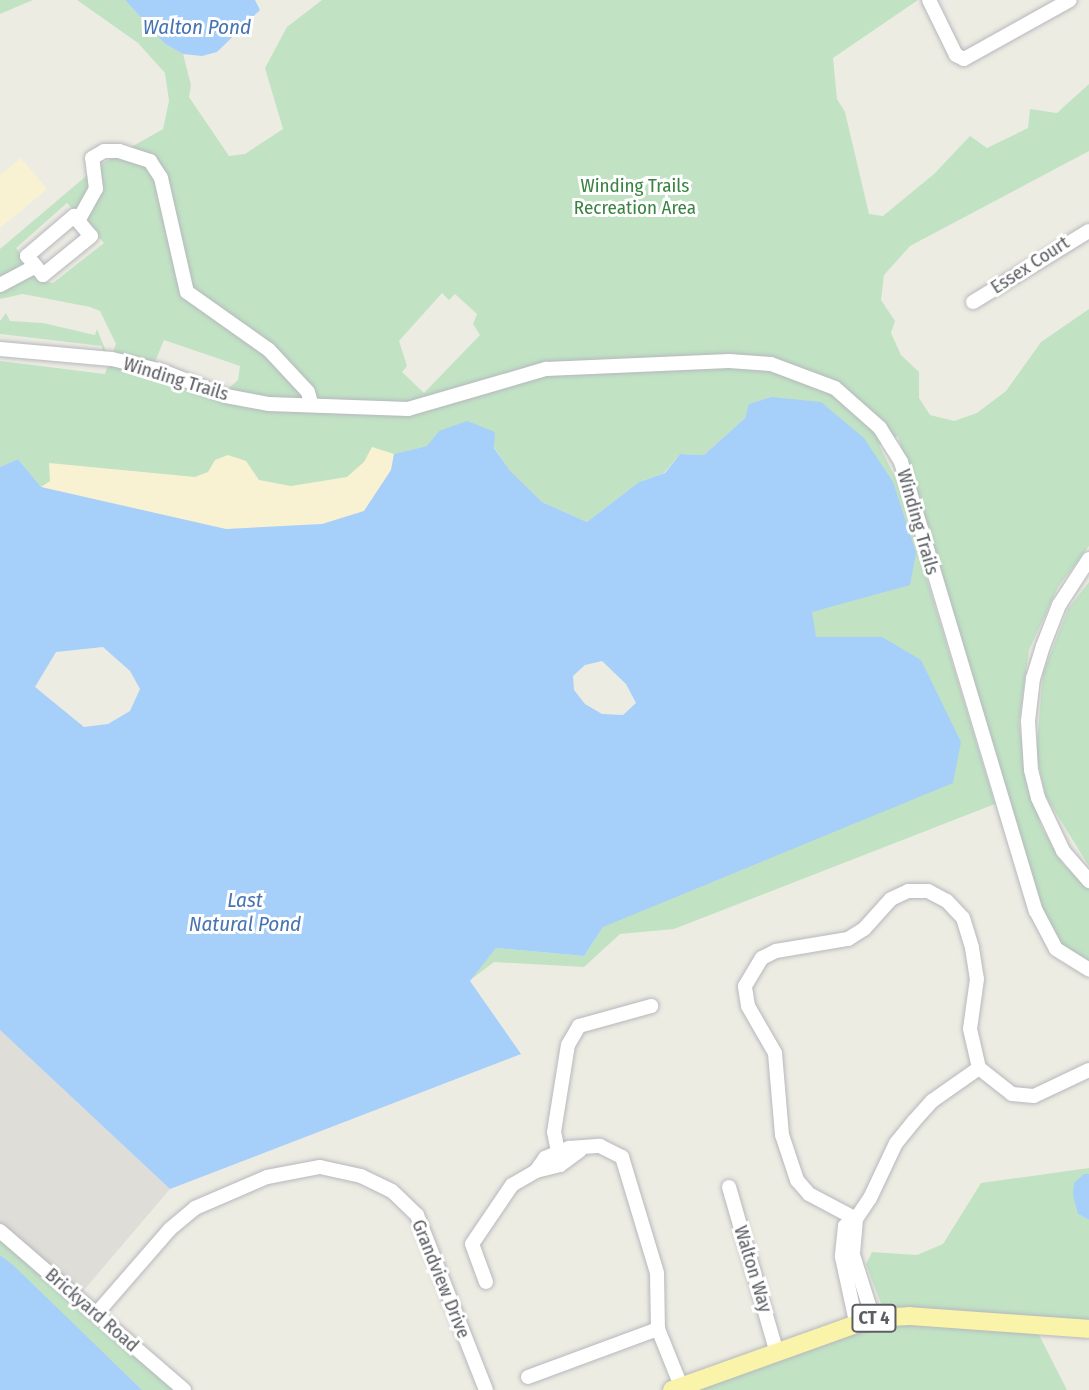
<!DOCTYPE html>
<style>
body{margin:0}
#map{position:relative;width:1089px;height:1390px;overflow:hidden;background:#edece3;font-family:"Fira Sans Condensed",sans-serif}
div>[style]{position:absolute}
.industrial>*{inset:0;background:#dfddd7}
.green>*{inset:0;background:#c1e3c4}
.sand>*{inset:0;background:#f8f2d3}
.water>*{inset:0;background:#a6cffa}
.roads{filter:drop-shadow(0 0 2px #b6b8bd) drop-shadow(0 0 2px #b6b8bd)}
.minor>*{height:14px;margin:-7px;padding:0 7px;transform-origin:7px;border-radius:7px;background:#fff}
.major>*{height:18px;margin:-9px;padding:0 9px;transform-origin:9px;border-radius:9px;background:#faf4ab}
span{translate:-50% -50%;white-space:nowrap;text-align:center;line-height:1.15;-webkit-text-stroke:6px #fff;paint-order:stroke}
.shield-label span{padding:2px 5px;background:#fff;border:2px solid;border-radius:5px;-webkit-text-stroke-width:0}
.shield-label{font-size:18px;color:#5b5e63;font-weight:700}
.park-label{font-size:19px;color:#3a8343}
.street-label{font-size:19px;color:#5b5e63}
.water-label{font-size:21px;color:#4774b3;font-style:italic}
</style>
<div id="map">
<div class="industrial">
<div style="clip-path:polygon(0 1030px,170px 1189px,78px 1297px,0 1231px)"></div>
</div>
<div class="green">
<div style="clip-path:polygon(0 0,33px 0,0 14px)"></div>
<div style="clip-path:polygon(evenodd,77px 0,125px 0,165px 44px,183px 54px,191px 85px,189px 97px,229px 156px,245px 154px,283px 129px,265px 68px,287px 27px,322px 0,918px 0,833px 58px,837px 99px,845px 112px,869px 214px,883px 216px,934px 174px,970px 136px,987px 148px,1028px 128px,1030px 109px,1057px 113px,1089px 84px,1089px 151px,910px 246px,884px 275px,881px 300px,895px 321px,891px 333px,901px 355px,919px 372px,919px 398px,930px 415px,954px 421px,977px 413px,1006px 391px,1041px 342px,1089px 309px,1089px 546px,1058px 587px,1029px 650px,1019px 722px,1025px 768px,1041px 826px,1063px 864px,1089px 888px,1089px 961px,1059px 944px,1047px 931px,898px 436px,879px 445px,897px 481px,995px 804px,674px 929px,620px 934px,584px 967px,494px 962px,469px 981px,496px 948px,584px 956px,603px 927px,882px 637px,816px 638px,771px 397px,750px 404px,745px 418px,704px 455px,680px 454px,664px 473px,639px 482px,587px 522px,542px 502px,510px 472px,494px 447px,439px 431px,428px 446px,395px 454px,364px 511px,41px 487px,18px 459px,0 467px,0 361px,105px 374px,116px 344px,100px 311px,90px 307px,23px 294px,0 299px,0 249px,98px 166px,163px 129px,169px 101px,165px 73px,138px 43px,77px 0,67px 203px,104px 243px,53px 283px,42px 281px,16px 248px,67px 203px,77px 0,442px 293px,449px 300px,455px 294px,477px 314px,473px 324px,480px 335px,424px 393px,402px 372px,407px 366px,399px 341px,442px 293px,77px 0,164px 340px,240px 366px,238px 380px,228px 389px,155px 362px,164px 340px)"></div>
<div style="clip-path:polygon(6px 313px,10px 321px,43px 323px,95px 335px,97px 329px,107px 354px,103px 354px,102px 346px,0 334px,0 321px)"></div>
<div style="clip-path:polygon(1089px 582px,1089px 866px,1046px 797px,1036px 754px,1043px 673px,1068px 609px)"></div>
<div style="clip-path:polygon(1089px 1168px,1089px 1174px,1084px 1174px,1078px 1214px,1089px 1220px,1089px 1329px,1034px 1325px,1067px 1390px,672px 1390px,886px 1317px,866px 1264px,872px 1252px,917px 1255px,943px 1244px,981px 1183px)"></div>
<div style="clip-path:polygon(0 1231px,184px 1390px,142px 1390px,0 1255px)"></div>
</div>
<div class="sand">
<div style="clip-path:polygon(21px 158px,47px 189px,0 228px,0 175px)"></div>
<div style="clip-path:polygon(372px 447px,394px 454px,391px 470px,364px 511px,323px 524px,226px 529px,41px 487px,50px 481px,49px 463px,195px 477px,208px 472px,215px 460px,228px 455px,246px 461px,259px 480px,291px 486px,347px 477px,364px 462px)"></div>
</div>
<div class="water">
<div style="clip-path:polygon(125px 0,255px 0,260px 10px,217px 52px,202px 56px,183px 54px,165px 44px)"></div>
<div style="clip-path:polygon(evenodd,771px 397px,821px 402px,864px 438px,893px 482px,916px 553px,910px 585px,812px 612px,816px 637px,882px 637px,921px 660px,961px 742px,953px 783px,603px 927px,584px 956px,496px 948px,470px 981px,521px 1054px,170px 1189px,0 1030px,0 467px,18px 459px,41px 487px,226px 529px,322px 524px,364px 511px,391px 470px,394px 454px,427px 446px,439px 431px,467px 421px,495px 432px,494px 448px,510px 471px,542px 502px,587px 522px,639px 482px,665px 473px,680px 454px,704px 455px,745px 418px,749px 404px,771px 397px,103px 647px,130px 671px,140px 689px,130px 711px,108px 724px,84px 727px,35px 687px,56px 652px,103px 647px,771px 397px,602px 661px,626px 684px,636px 703px,623px 715px,602px 714px,585px 704px,574px 690px,573px 676px,585px 665px,602px 661px)"></div>
<div style="clip-path:polygon(1084px 1174px,1089px 1174px,1089px 1220px,1078px 1214px,1073px 1195px,1074px 1183px)"></div>
<div style="clip-path:polygon(0 1255px,14px 1266px,142px 1390px,0 1390px)"></div>
</div>
<div class="roads">
<div class="minor">
<div style="left:929px;top:0;width:61px;rotate:63.9deg"></div>
<div style="left:956px;top:55px;width:9px;rotate:27deg"></div>
<div style="left:964px;top:59px;width:121px;rotate:-29.1deg"></div>
<div style="left:74px;top:216px;width:26px;rotate:50deg"></div>
<div style="left:91px;top:236px;width:62px;rotate:140.9deg"></div>
<div style="left:43px;top:275px;width:25px;rotate:-130deg"></div>
<div style="left:27px;top:256px;width:62px;rotate:-40.4deg"></div>
<div style="left:78px;top:221px;width:37px;rotate:-61deg"></div>
<div style="left:96px;top:189px;width:31px;rotate:-97deg"></div>
<div style="left:92px;top:158px;width:14px;rotate:-30deg"></div>
<div style="left:104px;top:151px;width:15px"></div>
<div style="left:119px;top:151px;width:33px;rotate:18deg"></div>
<div style="left:150px;top:161px;width:20px;rotate:57deg"></div>
<div style="left:161px;top:178px;width:117px;rotate:77.2deg"></div>
<div style="left:187px;top:292px;width:100px;rotate:35.3deg"></div>
<div style="left:269px;top:350px;width:57px;rotate:47.1deg"></div>
<div style="left:308px;top:392px;width:11px;rotate:75deg"></div>
<div style="left:0;top:285px;width:40px;rotate:-28deg"></div>
<div style="left:973px;top:302px;width:136px;rotate:-31.5deg"></div>
<div style="left:0;top:349px;width:112px;rotate:5.1deg"></div>
<div style="left:112px;top:359px;width:51px;rotate:13.5deg"></div>
<div style="left:162px;top:371px;width:69px;rotate:21.3deg"></div>
<div style="left:226px;top:396px;width:44px;rotate:10.5deg"></div>
<div style="left:269px;top:404px;width:139px;rotate:2.1deg"></div>
<div style="left:408px;top:409px;width:144px;rotate:-16.2deg"></div>
<div style="left:546px;top:369px;width:183px;rotate:-2.5deg"></div>
<div style="left:729px;top:361px;width:42px;rotate:4.1deg"></div>
<div style="left:771px;top:364px;width:68px;rotate:20.6deg"></div>
<div style="left:835px;top:388px;width:60px;rotate:41.6deg"></div>
<div style="left:880px;top:428px;width:40px;rotate:58deg"></div>
<div style="left:901px;top:462px;width:469px;rotate:73.3deg"></div>
<div style="left:1036px;top:911px;width:43px;rotate:62.2deg"></div>
<div style="left:1056px;top:949px;width:39px;rotate:32deg"></div>
<div style="left:1089px;top:559px;width:55px;rotate:123.1deg"></div>
<div style="left:1059px;top:605px;width:44px;rotate:111.3deg"></div>
<div style="left:1043px;top:646px;width:34px;rotate:107deg"></div>
<div style="left:1033px;top:678px;width:43px;rotate:96.6deg"></div>
<div style="left:1028px;top:721px;width:49px;rotate:86.5deg"></div>
<div style="left:1031px;top:770px;width:29px;rotate:76deg"></div>
<div style="left:1038px;top:798px;width:59px;rotate:64.7deg"></div>
<div style="left:1063px;top:851px;width:40px;rotate:49deg"></div>
<div style="left:979px;top:1068px;width:42px;rotate:38.2deg"></div>
<div style="left:1012px;top:1094px;width:22px;rotate:5deg"></div>
<div style="left:1034px;top:1096px;width:61px;rotate:-25.3deg"></div>
<div style="left:558px;top:1152px;width:20px;rotate:-101deg"></div>
<div style="left:554px;top:1132px;width:88px;rotate:-80.9deg"></div>
<div style="left:568px;top:1045px;width:22px;rotate:-60deg"></div>
<div style="left:579px;top:1026px;width:75px;rotate:-15.5deg"></div>
<div style="left:536px;top:1171px;width:16px;rotate:-55deg"></div>
<div style="left:545px;top:1158px;width:26px;rotate:-23deg"></div>
<div style="left:569px;top:1148px;width:31px;rotate:-4deg"></div>
<div style="left:600px;top:1146px;width:25px;rotate:27deg"></div>
<div style="left:622px;top:1157px;width:121px;rotate:73.2deg"></div>
<div style="left:657px;top:1273px;width:56px;rotate:89deg"></div>
<div style="left:658px;top:1329px;width:61px;rotate:68deg"></div>
<div style="left:729px;top:1187px;width:170px;rotate:73.9deg"></div>
<div style="left:856px;top:1219px;width:53px;rotate:-152deg"></div>
<div style="left:809px;top:1194px;width:18px;rotate:-131deg"></div>
<div style="left:797px;top:1180px;width:47px;rotate:-108.4deg"></div>
<div style="left:782px;top:1135px;width:82px;rotate:-94.9deg"></div>
<div style="left:775px;top:1053px;width:54px;rotate:-119.9deg"></div>
<div style="left:748px;top:1006px;width:20px;rotate:-99deg"></div>
<div style="left:745px;top:986px;width:33px;rotate:-59deg"></div>
<div style="left:762px;top:958px;width:16px;rotate:-27deg"></div>
<div style="left:776px;top:951px;width:73px;rotate:-9.5deg"></div>
<div style="left:848px;top:939px;width:19px;rotate:-32deg"></div>
<div style="left:864px;top:929px;width:40px;rotate:-48deg"></div>
<div style="left:891px;top:899px;width:19px;rotate:-25deg"></div>
<div style="left:908px;top:891px;width:20px"></div>
<div style="left:928px;top:891px;width:21px;rotate:28deg"></div>
<div style="left:947px;top:901px;width:23px;rotate:47deg"></div>
<div style="left:963px;top:918px;width:31px;rotate:73deg"></div>
<div style="left:972px;top:948px;width:31px;rotate:81deg"></div>
<div style="left:977px;top:979px;width:50px;rotate:98deg"></div>
<div style="left:970px;top:1029px;width:40px;rotate:77deg"></div>
<div style="left:979px;top:1068px;width:57px;rotate:144.9deg"></div>
<div style="left:932px;top:1101px;width:27px;rotate:132deg"></div>
<div style="left:914px;top:1121px;width:28px;rotate:129deg"></div>
<div style="left:896px;top:1143px;width:61px;rotate:115.3deg"></div>
<div style="left:870px;top:1198px;width:25px;rotate:124deg"></div>
<div style="left:856px;top:1219px;width:13px;rotate:148deg"></div>
<div style="left:845px;top:1226px;width:31px;rotate:96deg"></div>
<div style="left:842px;top:1257px;width:66px;rotate:77.8deg"></div>
<div style="left:856px;top:1219px;width:36px;rotate:95deg"></div>
<div style="left:853px;top:1255px;width:66px;rotate:72.4deg"></div>
<div style="left:0;top:1231px;width:243px;rotate:40.8deg"></div>
<div style="left:486px;top:1282px;width:40px;rotate:-110.2deg"></div>
<div style="left:472px;top:1244px;width:71px;rotate:-55.9deg"></div>
<div style="left:512px;top:1185px;width:28px;rotate:-30deg"></div>
<div style="left:536px;top:1171px;width:25px;rotate:-14deg"></div>
<div style="left:560px;top:1165px;width:24px;rotate:-36deg"></div>
<div style="left:97px;top:1313px;width:111px;rotate:-49deg"></div>
<div style="left:170px;top:1229px;width:33px;rotate:-40deg"></div>
<div style="left:195px;top:1208px;width:78px;rotate:-23.3deg"></div>
<div style="left:267px;top:1177px;width:54px;rotate:-10.7deg"></div>
<div style="left:320px;top:1167px;width:42px;rotate:12.4deg"></div>
<div style="left:361px;top:1176px;width:34px;rotate:26deg"></div>
<div style="left:392px;top:1191px;width:35px;rotate:44deg"></div>
<div style="left:417px;top:1215px;width:188px;rotate:68.5deg"></div>
<div style="left:528px;top:1377px;width:139px;rotate:-20.3deg"></div>
</div>
<div class="major">
<div style="left:672px;top:1390px;width:214px;rotate:-19.7deg"></div>
<div style="left:873px;top:1318px;width:36px;rotate:-3deg"></div>
<div style="left:909px;top:1316px;width:180px;rotate:4.1deg"></div>
</div>
</div>
<div class="shield-label">
<span style="left:874px;top:1318px">CT 4</span>
</div>
<div class="park-label">
<span style="left:635px;top:197px">Winding Trails<br>Recreation Area</span>
</div>
<div class="street-label">
<span style="left:1030px;top:265px;rotate:-33deg">Essex Court</span>
<span style="left:176px;top:379px;rotate:17deg">Winding Trails</span>
<span style="left:918px;top:522px;rotate:74deg">Winding Trails</span>
<span style="left:753px;top:1269px;rotate:73deg">Walton Way</span>
<span style="left:441px;top:1279px;rotate:68deg">Grandview Drive</span>
<span style="left:92px;top:1310px;rotate:41deg">Brickyard Road</span>
</div>
<div class="water-label">
<span style="left:197px;top:27px">Walton Pond</span>
<span style="left:245px;top:912px">Last<br>Natural Pond</span>
</div>
</div>
